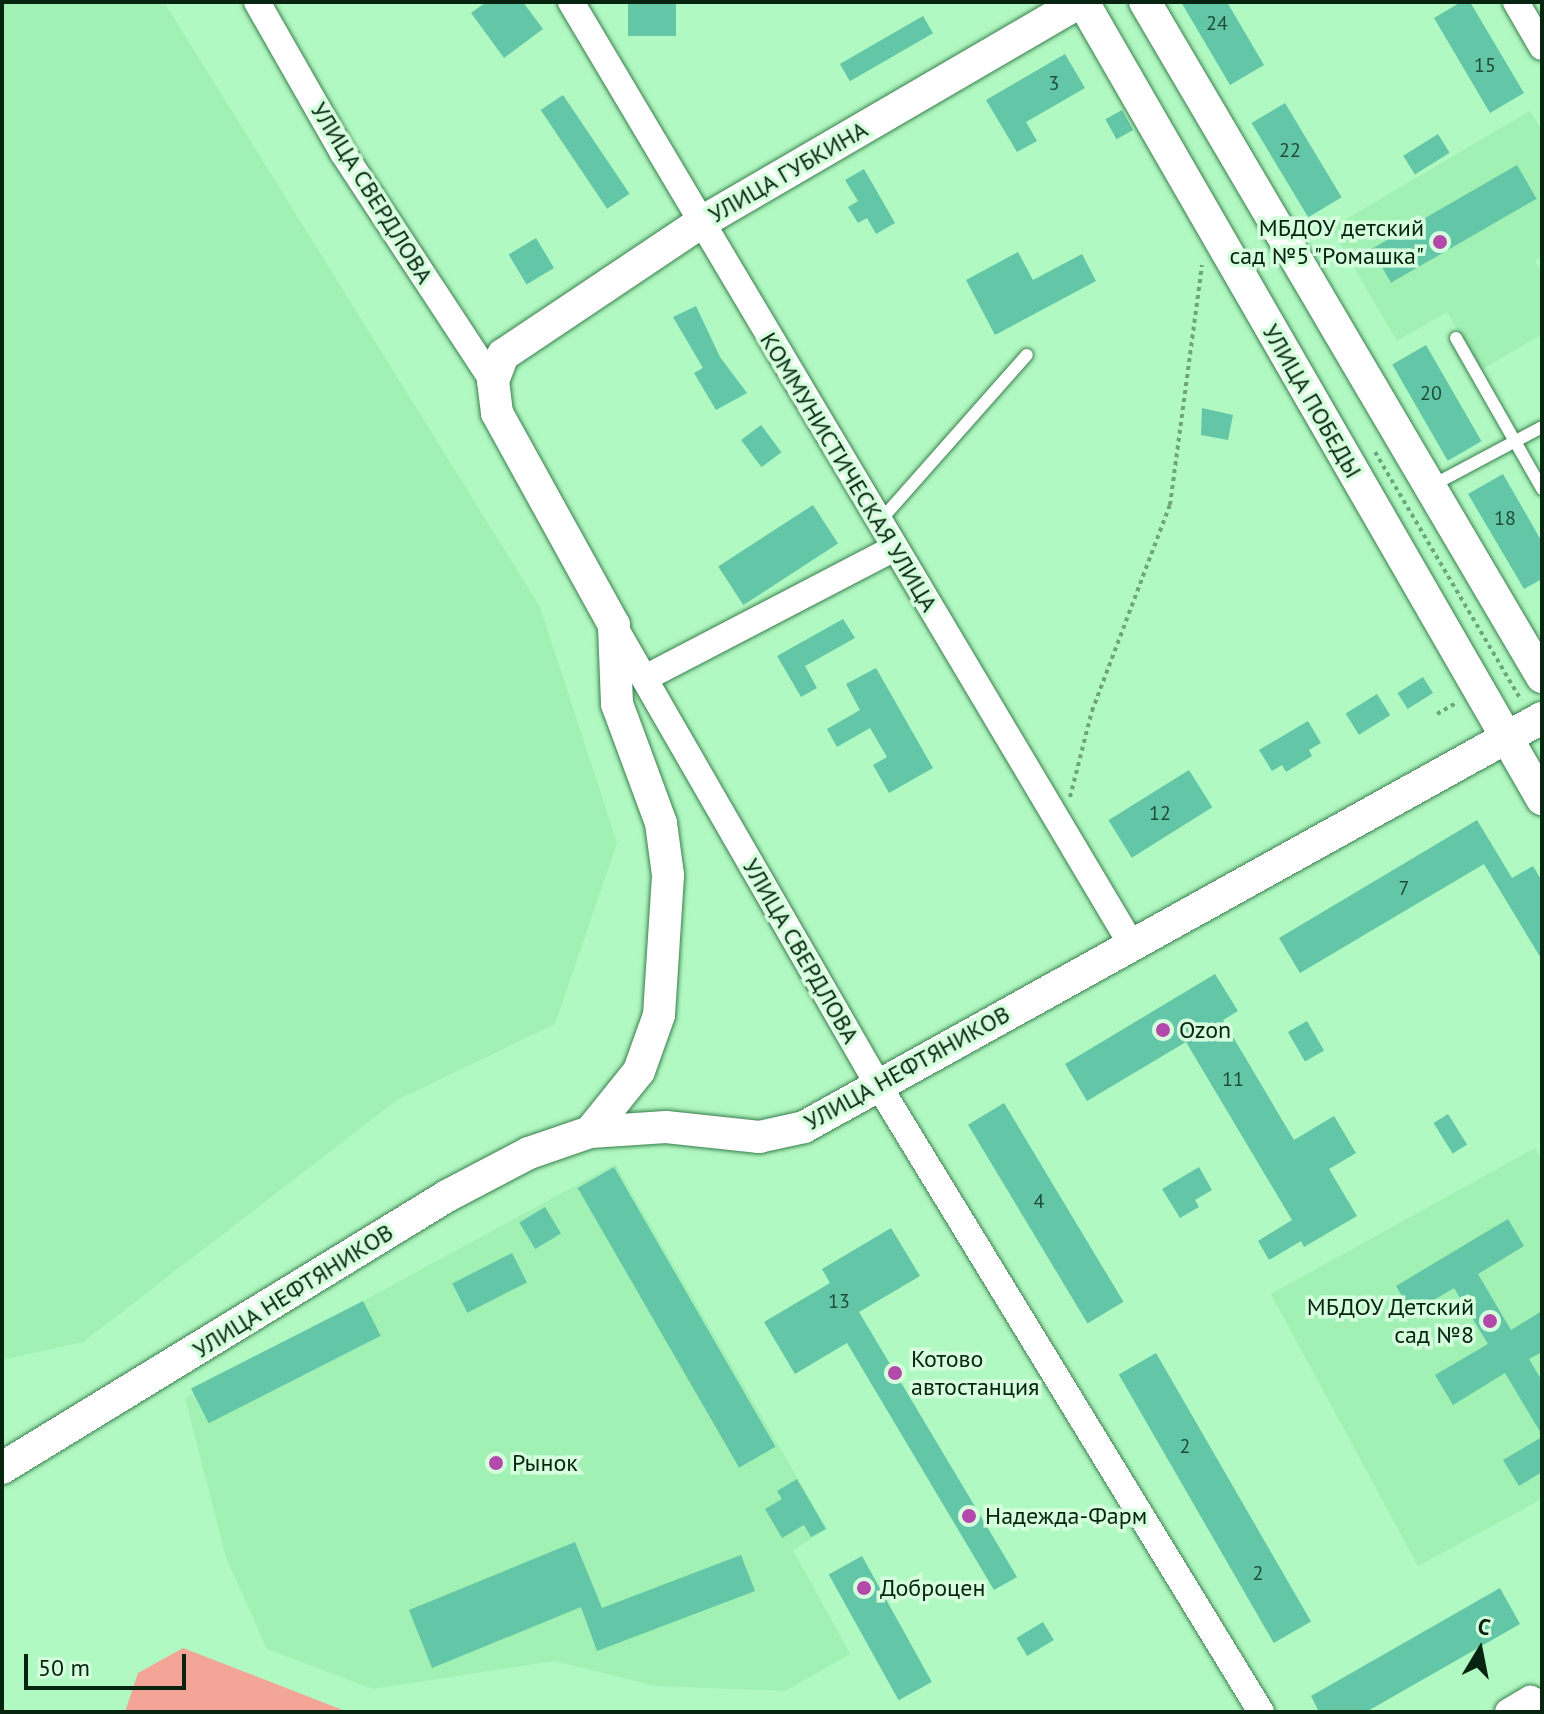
<!DOCTYPE html>
<meta charset="utf-8">
<style>
body{margin:0}
#map{position:relative;width:1544px;height:1714px;overflow:hidden;background:#b1f9c2;font-family:"PT Sans",sans-serif}
div>[style]{position:absolute}
.built>*{inset:0;background:#a1f0b4}
.green>*{inset:0;background:#f3a597}
.building>*{inset:0;background:#63c6a7;transform-origin:0 0}
.path>*{height:4px;margin-top:-2px;transform-origin:0;background:repeating-linear-gradient(90deg,#6ea57c 0 4px,transparent 0 8px)}
.roads{filter:drop-shadow(0 0 2px #397e4d) drop-shadow(0 0 2px #397e4d)}
.service>*{height:12px;margin:-6px;padding:0 6px;transform-origin:6px;border-radius:6px;background:#fff}
.minor>*{height:26px;margin:-13px;padding:0 13px;transform-origin:13px;border-radius:13px;background:#fff}
.tertiary>*{height:32px;margin:-16px;padding:0 16px;transform-origin:16px;border-radius:16px;background:#fff}
.dots>*{width:22px;height:22px;translate:-50% -50%;box-sizing:border-box;border:4px solid #d5ffdd;border-radius:50%}
span{translate:-50% -50%;white-space:nowrap;text-align:center;line-height:1.15;-webkit-text-stroke:7px #d5ffdd;paint-order:stroke}
.number-label{font-size:20px;color:#1e4c36}
.number-label span{-webkit-text-stroke-width:0}
.street-label{font-size:24px;color:#072410}
.poi-label{font-size:24px;color:#072410}
.right{translate:-100% -50%;text-align:right}
.left{translate:0 -50%;text-align:left}
.frame{position:absolute;inset:0;border:4px solid #072410;pointer-events:none}
.north{position:absolute;left:1440px;top:1610px;width:80px;height:80px;-webkit-text-stroke:6px #d5ffdd;paint-order:stroke;rotate:10deg;font-size:22px;font-weight:700;line-height:32px;text-align:center;color:#072410}
.north::after{content:'';display:block;margin:auto;width:28px;height:36px;background:#072410;clip-path:polygon(50% 0,100% 100%,50% 72%,0 100%)}
.scale{position:absolute;left:24px;top:1654px;width:162px;height:36px;box-sizing:border-box;border:4px solid #072410;border-top:0;padding-left:10px;font-size:24px;line-height:28px;white-space:nowrap;color:#072410;-webkit-text-stroke:6px #d5ffdd;paint-order:stroke}
</style>
<div id="map">
<div class="built">
<div style="clip-path:polygon(2px 2px,164px 2px,540px 607px,617px 843px,555px 1024px,397px 1100px,83px 1342px,2px 1360px)"></div>
<div style="clip-path:polygon(1530px 111px,1542px 131px,1542px 256px,1535px 261px,1542px 273px,1542px 334px,1481px 370px,1447px 312px,1397px 341px,1331px 228px)"></div>
<div style="clip-path:polygon(1535px 1148px,1542px 1160px,1542px 1499px,1418px 1566px,1271px 1294px)"></div>
<div style="clip-path:polygon(615px 1164px,827px 1529px,793px 1550px,850px 1654px,785px 1691px,655px 1686px,554px 1661px,373px 1689px,267px 1649px,226px 1557px,185px 1398px)"></div>
</div>
<div class="green">
<div style="clip-path:polygon(183px 1648px,348px 1712px,125px 1712px,138px 1673px)"></div>
</div>
<div class="building">
<div style="clip-path:polygon(486px 2px,523px 2px,543px 29px,504px 58px,471px 13px)"></div>
<div style="left:628px;top:2px;width:48px;height:34px"></div>
<div style="clip-path:polygon(1181px 2px,1227px 2px,1264px 65px,1230px 85px)"></div>
<div style="clip-path:polygon(1461px 2px,1470px 2px,1524px 93px,1490px 113px,1434px 18px)"></div>
<div style="left:923px;top:16px;width:20px;height:96px;rotate:60deg"></div>
<div style="clip-path:polygon(1065px 54px,1085px 88px,1026px 122px,1037px 141px,1017px 152px,986px 100px)"></div>
<div style="left:563px;top:95px;width:119px;height:27px;rotate:56deg"></div>
<div style="left:1285px;top:103px;width:110px;height:39px;rotate:59deg"></div>
<div style="left:1122px;top:110px;width:23px;height:19px;rotate:61deg"></div>
<div style="left:1438px;top:134px;width:22px;height:41px;rotate:58deg"></div>
<div style="left:1517px;top:165px;width:39px;height:168px;rotate:60deg"></div>
<div style="clip-path:polygon(864px 169px,895px 223px,876px 234px,867px 218px,858px 223px,848px 207px,858px 201px,845px 180px)"></div>
<div style="left:536px;top:238px;width:35px;height:32px;rotate:59deg"></div>
<div style="clip-path:polygon(1018px 252px,1033px 280px,1082px 254px,1096px 281px,995px 335px,966px 280px)"></div>
<div style="clip-path:polygon(696px 306px,720px 357px,747px 393px,716px 410px,694px 373px,703px 368px,673px 317px)"></div>
<div style="left:1426px;top:345px;width:111px;height:39px;rotate:60deg"></div>
<div style="clip-path:polygon(1202px 408px,1233px 415px,1228px 440px,1201px 435px)"></div>
<div style="left:761px;top:425px;width:34px;height:25px;rotate:53deg"></div>
<div style="clip-path:polygon(1503px 474px,1542px 542px,1542px 579px,1524px 589px,1468px 494px)"></div>
<div style="left:813px;top:505px;width:46px;height:113px;rotate:57deg"></div>
<div style="clip-path:polygon(843px 619px,855px 638px,805px 666px,817px 688px,801px 697px,777px 656px)"></div>
<div style="clip-path:polygon(876px 668px,933px 768px,889px 793px,873px 765px,887px 757px,870px 728px,837px 747px,827px 729px,860px 710px,846px 684px)"></div>
<div style="left:1423px;top:677px;width:19px;height:30px;rotate:58deg"></div>
<div style="left:1377px;top:694px;width:25px;height:37px;rotate:58deg"></div>
<div style="clip-path:polygon(1308px 721px,1321px 743px,1309px 750px,1312px 756px,1286px 772px,1282px 765px,1272px 771px,1259px 750px)"></div>
<div style="left:1189px;top:770px;width:44px;height:95px;rotate:58deg"></div>
<div style="clip-path:polygon(1477px 820px,1512px 878px,1533px 866px,1542px 881px,1542px 960px,1484px 864px,1300px 973px,1279px 938px)"></div>
<div style="clip-path:polygon(1215px 974px,1238px 1011px,1223px 1020px,1294px 1140px,1334px 1116px,1356px 1153px,1329px 1169px,1357px 1216px,1304px 1247px,1301px 1241px,1269px 1260px,1258px 1241px,1292px 1220px,1186px 1042px,1087px 1101px,1065px 1064px)"></div>
<div style="left:1307px;top:1021px;width:34px;height:22px;rotate:60deg"></div>
<div style="left:1004px;top:1103px;width:232px;height:42px;rotate:59deg"></div>
<div style="left:1448px;top:1114px;width:36px;height:17px;rotate:58deg"></div>
<div style="left:614px;top:1167px;width:323px;height:42px;rotate:60deg"></div>
<div style="clip-path:polygon(1199px 1167px,1212px 1190px,1195px 1200px,1199px 1207px,1180px 1218px,1162px 1189px)"></div>
<div style="left:545px;top:1207px;width:31px;height:30px;rotate:59deg"></div>
<div style="clip-path:polygon(1508px 1219px,1524px 1246px,1478px 1274px,1511px 1330px,1542px 1311px,1542px 1352px,1529px 1359px,1542px 1381px,1542px 1435px,1505px 1373px,1453px 1405px,1435px 1375px,1488px 1344px,1454px 1288px,1412px 1313px,1396px 1286px)"></div>
<div style="clip-path:polygon(891px 1228px,920px 1276px,859px 1312px,1017px 1577px,994px 1590px,847px 1343px,795px 1374px,764px 1322px,830px 1283px,822px 1269px)"></div>
<div style="left:512px;top:1253px;width:33px;height:67px;rotate:63deg"></div>
<div style="left:363px;top:1301px;width:39px;height:193px;rotate:63deg"></div>
<div style="left:1156px;top:1353px;width:310px;height:43px;rotate:60deg"></div>
<div style="clip-path:polygon(1542px 1437px,1542px 1472px,1519px 1486px,1503px 1460px)"></div>
<div style="clip-path:polygon(797px 1479px,826px 1529px,811px 1537px,804px 1525px,782px 1538px,765px 1509px,782px 1499px,777px 1491px)"></div>
<div style="clip-path:polygon(575px 1542px,602px 1608px,741px 1555px,755px 1591px,597px 1651px,581px 1607px,432px 1668px,409px 1610px)"></div>
<div style="left:862px;top:1556px;width:144px;height:38px;rotate:61deg"></div>
<div style="clip-path:polygon(1500px 1588px,1520px 1624px,1366px 1712px,1319px 1712px,1311px 1696px)"></div>
<div style="left:1043px;top:1622px;width:21px;height:31px;rotate:59deg"></div>
</div>
<div class="path">
<div style="left:1375px;top:452px;width:288px;rotate:59.5deg"></div>
<div style="left:1437px;top:714px;width:24px;rotate:-30deg"></div>
<div style="left:1070px;top:797px;width:89px;rotate:-75.7deg"></div>
<div style="left:1092px;top:711px;width:220px;rotate:-69.3deg"></div>
<div style="left:1170px;top:505px;width:242px;rotate:-82.4deg"></div>
</div>
<div class="roads">
<div class="service">
<div style="left:1456px;top:338px;width:174px;rotate:60.3deg"></div>
<div style="left:1433px;top:485px;width:123px;rotate:-28deg"></div>
<div style="left:879px;top:522px;width:223px;rotate:-48.5deg"></div>
</div>
<div class="minor">
<div style="left:257px;top:2px;width:174px;rotate:60.3deg"></div>
<div style="left:343px;top:153px;width:273px;rotate:56.7deg"></div>
<div style="left:571px;top:2px;width:1094px;rotate:59.26deg"></div>
<div style="left:1516px;top:2px;width:52px;rotate:60deg"></div>
<div style="left:614px;top:626px;width:533px;rotate:60.07deg"></div>
<div style="left:880px;top:1088px;width:731px;rotate:58.59deg"></div>
<div style="left:645px;top:678px;width:282px;rotate:-27.5deg"></div>
<div style="left:1508px;top:1712px;width:26px;rotate:-31deg"></div>
<div style="left:1530px;top:1699px;width:13px;rotate:18deg"></div>
</div>
<div class="tertiary">
<div style="left:1083px;top:2px;width:920px;rotate:60.06deg"></div>
<div style="left:1145px;top:2px;width:783px;rotate:59.54deg"></div>
<div style="left:590px;top:1132px;width:78px;rotate:-51.2deg"></div>
<div style="left:639px;top:1071px;width:59px;rotate:-70.3deg"></div>
<div style="left:659px;top:1015px;width:140px;rotate:-86.3deg"></div>
<div style="left:668px;top:875px;width:52px;rotate:-97.7deg"></div>
<div style="left:661px;top:823px;width:127px;rotate:-110.3deg"></div>
<div style="left:617px;top:704px;width:79px;rotate:-92.2deg"></div>
<div style="left:614px;top:625px;width:242px;rotate:-118.9deg"></div>
<div style="left:497px;top:413px;width:32px;rotate:-97deg"></div>
<div style="left:493px;top:381px;width:28px;rotate:-69deg"></div>
<div style="left:503px;top:355px;width:237px;rotate:-33.8deg"></div>
<div style="left:700px;top:223px;width:440px;rotate:-30.2deg"></div>
<div style="left:2px;top:1468px;width:522px;rotate:-31.43deg"></div>
<div style="left:447px;top:1196px;width:93px;rotate:-27.7deg"></div>
<div style="left:529px;top:1153px;width:65px;rotate:-19deg"></div>
<div style="left:590px;top:1132px;width:76px;rotate:-3.8deg"></div>
<div style="left:666px;top:1127px;width:94px;rotate:6.1deg"></div>
<div style="left:759px;top:1137px;width:46px;rotate:-12.5deg"></div>
<div style="left:804px;top:1127px;width:844px;rotate:-29deg"></div>
</div>
</div>
<div class="dots">
<div style="left:1440px;top:242px;background:#b349ab"></div>
<div style="left:1163px;top:1030px;background:#b349ab"></div>
<div style="left:1490px;top:1321px;background:#b349ab"></div>
<div style="left:895px;top:1373px;background:#b349ab"></div>
<div style="left:496px;top:1463px;background:#b349ab"></div>
<div style="left:969px;top:1516px;background:#b349ab"></div>
<div style="left:864px;top:1588px;background:#b349ab"></div>
</div>
<div class="number-label">
<span style="left:1217px;top:23px">24</span>
<span style="left:1485px;top:65px">15</span>
<span style="left:1054px;top:83px">3</span>
<span style="left:1290px;top:150px">22</span>
<span style="left:1431px;top:393px">20</span>
<span style="left:1505px;top:518px">18</span>
<span style="left:1160px;top:813px">12</span>
<span style="left:1404px;top:888px">7</span>
<span style="left:1233px;top:1079px">11</span>
<span style="left:1039px;top:1201px">4</span>
<span style="left:839px;top:1301px">13</span>
<span style="left:1185px;top:1446px">2</span>
<span style="left:1258px;top:1573px">2</span>
</div>
<div class="street-label">
<span style="left:788px;top:172px;rotate:-30deg">УЛИЦА ГУБКИНА</span>
<span style="left:372px;top:193px;rotate:58deg">УЛИЦА СВЕРДЛОВА</span>
<span style="left:1312px;top:401px;rotate:60deg">УЛИЦА ПОБЕДЫ</span>
<span style="left:849px;top:472px;rotate:59deg">КОММУНИСТИЧЕСКАЯ УЛИЦА</span>
<span style="left:801px;top:951px;rotate:60deg">УЛИЦА СВЕРДЛОВА</span>
<span style="left:907px;top:1068px;rotate:-29deg">УЛИЦА НЕФТЯНИКОВ</span>
<span style="left:293px;top:1291px;rotate:-32deg">УЛИЦА НЕФТЯНИКОВ</span>
</div>
<div class="poi-label">
<span class="right" style="left:1424px;top:242px">МБДОУ детский<br>сад №5 "Ромашка"</span>
<span class="left" style="left:1179px;top:1030px">Ozon</span>
<span class="right" style="left:1474px;top:1321px">МБДОУ Детский<br>сад №8</span>
<span class="left" style="left:911px;top:1373px">Котово<br>автостанция</span>
<span class="left" style="left:512px;top:1463px">Рынок</span>
<span class="left" style="left:985px;top:1516px">Надежда-Фарм</span>
<span class="left" style="left:880px;top:1588px">Доброцен</span>
</div>
<div class="frame"></div>
<div class="north">С</div>
<div class="scale">50 m</div>
</div>
